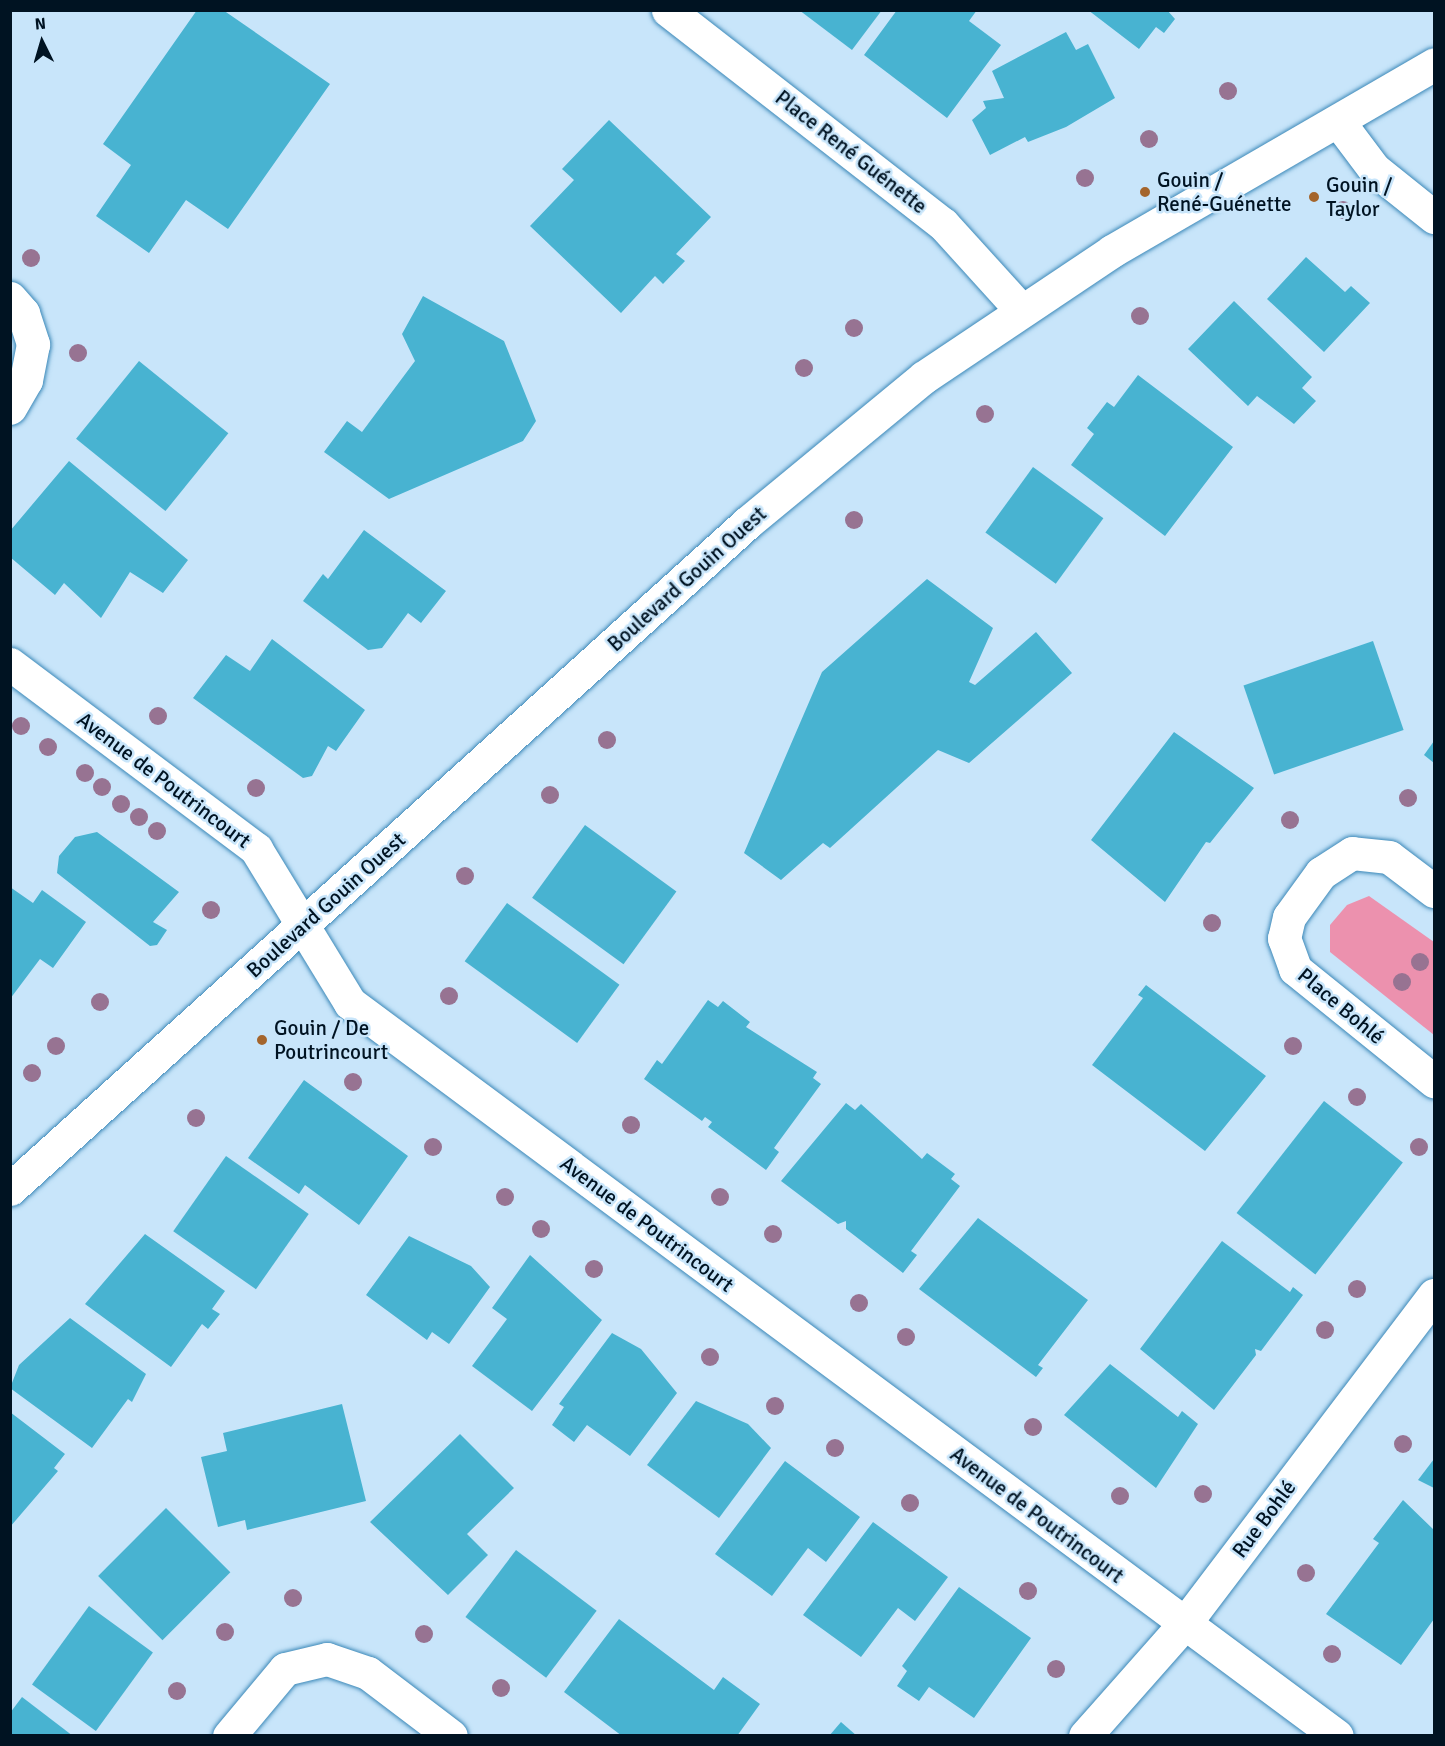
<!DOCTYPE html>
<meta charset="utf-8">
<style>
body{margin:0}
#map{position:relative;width:1445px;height:1746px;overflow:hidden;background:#c8e5fa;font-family:Signika,sans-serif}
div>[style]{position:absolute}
.green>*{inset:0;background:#ec91ae}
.building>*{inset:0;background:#48b3d1;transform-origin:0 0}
.roads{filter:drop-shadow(0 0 2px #3b88b8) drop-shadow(0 0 2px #3b88b8)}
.street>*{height:33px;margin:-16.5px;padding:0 16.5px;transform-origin:16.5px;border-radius:16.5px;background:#fff}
.secondary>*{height:33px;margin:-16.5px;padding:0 16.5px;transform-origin:16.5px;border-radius:16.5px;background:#fff}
.trees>*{width:18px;height:18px;margin:-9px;border-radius:50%;background:#977392}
.dots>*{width:16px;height:16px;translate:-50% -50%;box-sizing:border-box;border:3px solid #c8e5fa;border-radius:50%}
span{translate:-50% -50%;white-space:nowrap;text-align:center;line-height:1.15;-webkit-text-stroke:5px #c8e5fa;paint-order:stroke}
.street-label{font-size:21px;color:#001322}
.poi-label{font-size:21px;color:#001322}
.left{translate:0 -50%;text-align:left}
.frame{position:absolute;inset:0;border:12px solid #001322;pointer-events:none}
.north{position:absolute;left:12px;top:12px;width:60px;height:60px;-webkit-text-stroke:4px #c8e5fa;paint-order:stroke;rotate:355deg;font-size:16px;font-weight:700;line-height:24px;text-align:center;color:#001322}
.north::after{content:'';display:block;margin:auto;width:21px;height:27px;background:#001322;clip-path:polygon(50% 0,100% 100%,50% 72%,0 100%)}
</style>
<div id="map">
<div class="green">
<div style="clip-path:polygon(1369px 896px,1434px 942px,1434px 1035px,1330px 952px,1330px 925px,1347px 905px)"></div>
</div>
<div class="building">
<div style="clip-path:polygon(197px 10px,223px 10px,330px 84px,228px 229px,186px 200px,149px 253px,96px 216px,131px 165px,103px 144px)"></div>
<div style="clip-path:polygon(799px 10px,882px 10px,852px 50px)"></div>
<div style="clip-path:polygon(897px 10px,977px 10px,969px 21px,1001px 45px,947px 118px,864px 55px)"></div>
<div style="clip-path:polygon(1088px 10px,1167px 10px,1175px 19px,1164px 33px,1156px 27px,1139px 49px)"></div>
<div style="clip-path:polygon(1066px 32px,1076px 50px,1088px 44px,1115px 98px,1066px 127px,1028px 142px,1025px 137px,990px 155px,972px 120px,986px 108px,983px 101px,1004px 98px,992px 71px)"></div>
<div style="clip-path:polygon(609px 120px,711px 217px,676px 254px,685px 261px,663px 284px,655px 276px,621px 313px,530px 226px,574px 180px,562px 169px)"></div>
<div style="clip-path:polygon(1306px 257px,1345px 292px,1351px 286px,1370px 303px,1324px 352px,1267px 299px)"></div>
<div style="clip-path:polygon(423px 296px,504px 341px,536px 421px,523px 441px,389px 499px,324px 452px,347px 421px,362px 432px,415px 361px,402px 334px)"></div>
<div style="clip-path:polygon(1234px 301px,1312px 377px,1302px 388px,1316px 401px,1294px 424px,1257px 396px,1248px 406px,1188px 349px)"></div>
<div style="left:139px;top:361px;width:115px;height:100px;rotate:39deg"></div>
<div style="clip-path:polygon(1138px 375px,1233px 447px,1165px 536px,1071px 465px,1094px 434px,1087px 428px,1107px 402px,1114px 407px)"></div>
<div style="clip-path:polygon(69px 461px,188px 560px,163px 593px,130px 572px,101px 618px,64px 583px,55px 595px,10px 557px,10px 531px)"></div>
<div style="left:1033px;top:467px;width:87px;height:81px;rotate:36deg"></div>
<div style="clip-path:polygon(364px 530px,446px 591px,421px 623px,408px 613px,382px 648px,368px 650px,303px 601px,323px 574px,328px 579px)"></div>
<div style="clip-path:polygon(927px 579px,993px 628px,969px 682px,975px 685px,1036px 632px,1072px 673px,969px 763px,938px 750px,830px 848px,823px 843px,781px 880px,744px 853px,822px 672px)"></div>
<div style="clip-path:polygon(272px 639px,365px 710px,336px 751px,328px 746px,312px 776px,303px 778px,193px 698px,226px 655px,250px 671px)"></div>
<div style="left:1373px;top:641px;width:94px;height:137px;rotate:71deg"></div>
<div style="clip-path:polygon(1174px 732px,1254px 788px,1210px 843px,1206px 842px,1165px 902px,1091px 840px)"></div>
<div style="clip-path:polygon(1434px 741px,1434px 763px,1424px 755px)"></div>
<div style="left:585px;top:825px;width:113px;height:90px;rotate:36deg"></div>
<div style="clip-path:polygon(97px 832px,179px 892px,153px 922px,167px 930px,157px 945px,150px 946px,57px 873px,59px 856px,75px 837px)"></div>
<div style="clip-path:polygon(10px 887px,33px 903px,42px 890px,86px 922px,53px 968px,40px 959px,10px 999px)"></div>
<div style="left:507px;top:903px;width:139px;height:72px;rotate:36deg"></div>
<div style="clip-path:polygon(1146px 985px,1266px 1076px,1205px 1151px,1092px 1065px,1143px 998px,1138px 995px)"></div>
<div style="clip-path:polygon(708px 1000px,718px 1007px,723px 1001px,750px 1022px,746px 1027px,817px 1072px,813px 1078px,821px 1084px,774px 1148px,779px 1152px,766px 1170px,708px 1127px,712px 1122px,705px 1117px,702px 1121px,644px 1079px,657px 1060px,662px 1064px)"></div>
<div style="clip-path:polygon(304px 1080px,408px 1156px,359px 1225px,305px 1185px,299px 1194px,248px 1158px)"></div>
<div style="left:1324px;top:1101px;width:100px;height:142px;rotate:38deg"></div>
<div style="clip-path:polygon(846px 1103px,855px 1110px,861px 1104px,922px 1159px,927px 1153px,955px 1174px,951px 1179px,960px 1186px,911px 1251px,917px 1255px,903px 1273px,846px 1229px,846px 1221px,838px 1224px,781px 1181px)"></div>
<div style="left:226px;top:1156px;width:101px;height:92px;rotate:35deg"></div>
<div style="clip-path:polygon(978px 1218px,1088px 1300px,1038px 1365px,1043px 1368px,1036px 1377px,919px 1289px)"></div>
<div style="clip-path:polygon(145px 1234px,225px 1291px,212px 1309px,220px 1314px,208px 1329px,202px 1324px,171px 1367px,85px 1304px)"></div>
<div style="clip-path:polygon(409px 1236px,471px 1266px,490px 1287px,449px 1344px,432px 1332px,427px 1340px,366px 1295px)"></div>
<div style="clip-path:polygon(1222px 1241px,1290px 1292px,1293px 1287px,1303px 1295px,1261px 1351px,1255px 1349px,1256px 1355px,1214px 1410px,1140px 1349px)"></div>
<div style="clip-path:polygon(530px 1255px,602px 1320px,532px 1411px,472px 1366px,507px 1319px,492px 1308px)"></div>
<div style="clip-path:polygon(70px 1318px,146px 1374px,132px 1402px,128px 1399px,92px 1448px,10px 1388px,19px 1365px)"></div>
<div style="clip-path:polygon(612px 1333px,641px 1349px,677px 1393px,630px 1456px,587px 1425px,574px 1442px,552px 1425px,564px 1407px,559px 1404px)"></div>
<div style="clip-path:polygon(1110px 1364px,1178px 1417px,1182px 1411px,1198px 1424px,1156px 1488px,1064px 1415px)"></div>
<div style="clip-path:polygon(696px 1401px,748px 1424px,771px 1448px,719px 1518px,647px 1465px)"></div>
<div style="clip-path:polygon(342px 1404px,366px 1501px,247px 1530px,245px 1520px,218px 1527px,201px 1457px,227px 1451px,223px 1433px)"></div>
<div style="clip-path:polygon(10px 1412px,65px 1454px,54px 1468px,58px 1471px,10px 1527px)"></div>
<div style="clip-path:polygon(460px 1434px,514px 1488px,467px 1534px,488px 1555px,448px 1595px,370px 1522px)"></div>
<div style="clip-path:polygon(1434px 1459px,1434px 1488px,1418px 1480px)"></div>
<div style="clip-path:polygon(785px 1461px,860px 1517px,826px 1562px,808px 1548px,772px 1596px,715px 1554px)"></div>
<div style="clip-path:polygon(1403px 1500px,1434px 1530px,1434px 1619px,1401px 1665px,1326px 1614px,1379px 1543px,1373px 1539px)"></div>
<div style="left:166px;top:1508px;width:91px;height:96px;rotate:45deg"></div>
<div style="clip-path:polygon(873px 1522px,948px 1577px,915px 1621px,898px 1608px,861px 1657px,803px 1615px)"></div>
<div style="left:516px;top:1550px;width:101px;height:84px;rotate:37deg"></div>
<div style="clip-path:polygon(959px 1587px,1031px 1638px,974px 1718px,929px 1687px,919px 1701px,897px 1686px,907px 1671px,902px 1666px)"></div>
<div style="left:89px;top:1606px;width:79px;height:97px;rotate:36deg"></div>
<div style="clip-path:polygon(619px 1619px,714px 1690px,723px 1677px,760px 1704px,737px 1736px,622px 1736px,564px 1692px)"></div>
<div style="clip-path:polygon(22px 1697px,73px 1736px,10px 1736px,10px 1713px)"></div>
<div style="clip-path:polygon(841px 1722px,857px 1736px,829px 1736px)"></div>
</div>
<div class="roads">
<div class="street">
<div style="left:668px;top:10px;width:348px;rotate:37.9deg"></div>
<div style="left:943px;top:224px;width:115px;rotate:47.8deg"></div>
<div style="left:1338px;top:121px;width:60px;rotate:53.1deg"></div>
<div style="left:1374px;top:169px;width:77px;rotate:38.7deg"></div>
<div style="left:10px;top:298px;width:20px;rotate:49deg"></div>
<div style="left:23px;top:313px;width:33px;rotate:72deg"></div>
<div style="left:33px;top:344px;width:37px;rotate:101deg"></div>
<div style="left:26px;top:380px;width:32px;rotate:120deg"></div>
<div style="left:10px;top:664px;width:308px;rotate:36.9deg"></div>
<div style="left:256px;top:849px;width:180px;rotate:58.6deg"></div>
<div style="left:350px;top:1003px;width:1229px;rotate:36.6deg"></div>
<div style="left:1434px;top:891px;width:56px;rotate:-142.9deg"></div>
<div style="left:1389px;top:857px;width:37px;rotate:-174deg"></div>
<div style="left:1352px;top:853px;width:37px;rotate:147deg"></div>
<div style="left:1321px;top:873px;width:54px;rotate:126deg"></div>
<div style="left:1289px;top:917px;width:22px;rotate:103deg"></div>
<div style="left:1284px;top:938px;width:33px;rotate:70deg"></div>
<div style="left:1295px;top:969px;width:179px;rotate:38.9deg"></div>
<div style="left:229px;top:1736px;width:87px;rotate:-50.1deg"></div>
<div style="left:285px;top:1669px;width:43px;rotate:-13.4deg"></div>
<div style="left:327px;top:1659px;width:43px;rotate:18.9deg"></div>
<div style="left:368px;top:1673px;width:104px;rotate:37.2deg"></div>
<div style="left:1085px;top:1736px;width:151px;rotate:-48.5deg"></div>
<div style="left:1185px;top:1623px;width:412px;rotate:-52.8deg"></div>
</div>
<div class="secondary">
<div style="left:10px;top:1189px;width:993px;rotate:-42.1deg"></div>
<div style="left:747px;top:523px;width:229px;rotate:-39.5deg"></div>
<div style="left:924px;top:377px;width:226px;rotate:-33.8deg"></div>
<div style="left:1112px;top:251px;width:372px;rotate:-30.1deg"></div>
</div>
</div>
<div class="trees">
<div style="left:1228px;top:91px"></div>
<div style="left:1149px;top:139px"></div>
<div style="left:1085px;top:178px"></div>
<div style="left:1343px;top:210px"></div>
<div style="left:31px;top:258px"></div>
<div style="left:1140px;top:316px"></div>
<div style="left:854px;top:328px"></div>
<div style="left:78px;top:353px"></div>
<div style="left:804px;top:368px"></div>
<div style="left:985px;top:414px"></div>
<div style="left:854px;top:520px"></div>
<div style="left:158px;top:716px"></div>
<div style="left:21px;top:726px"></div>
<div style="left:607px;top:740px"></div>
<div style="left:48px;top:747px"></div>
<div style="left:85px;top:773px"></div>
<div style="left:102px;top:787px"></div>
<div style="left:256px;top:788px"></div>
<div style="left:550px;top:795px"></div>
<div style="left:1408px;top:798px"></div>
<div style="left:121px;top:804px"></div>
<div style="left:139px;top:817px"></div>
<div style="left:1290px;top:820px"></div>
<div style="left:157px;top:831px"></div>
<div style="left:465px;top:876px"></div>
<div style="left:211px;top:910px"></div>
<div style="left:1212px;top:923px"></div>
<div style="left:1420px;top:962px"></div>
<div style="left:1402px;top:982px"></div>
<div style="left:449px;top:996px"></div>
<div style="left:100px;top:1002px"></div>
<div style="left:56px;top:1046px"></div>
<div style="left:1293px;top:1046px"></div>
<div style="left:32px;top:1073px"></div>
<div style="left:353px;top:1082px"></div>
<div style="left:1357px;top:1097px"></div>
<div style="left:196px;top:1118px"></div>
<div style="left:631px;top:1125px"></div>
<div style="left:433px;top:1147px"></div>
<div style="left:1419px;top:1147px"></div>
<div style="left:505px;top:1197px"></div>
<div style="left:720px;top:1197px"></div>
<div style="left:541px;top:1229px"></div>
<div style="left:773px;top:1234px"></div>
<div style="left:594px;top:1269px"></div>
<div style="left:1357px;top:1289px"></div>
<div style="left:859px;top:1303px"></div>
<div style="left:1325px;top:1330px"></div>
<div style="left:906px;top:1337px"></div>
<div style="left:710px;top:1357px"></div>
<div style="left:775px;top:1406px"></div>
<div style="left:1033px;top:1427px"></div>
<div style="left:1403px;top:1444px"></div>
<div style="left:835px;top:1448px"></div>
<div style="left:1203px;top:1494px"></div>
<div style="left:1120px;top:1496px"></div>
<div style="left:910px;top:1503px"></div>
<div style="left:1306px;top:1573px"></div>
<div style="left:1028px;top:1591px"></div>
<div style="left:293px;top:1598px"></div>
<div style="left:225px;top:1632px"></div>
<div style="left:424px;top:1634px"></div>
<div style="left:1332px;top:1654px"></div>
<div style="left:1056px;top:1669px"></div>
<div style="left:501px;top:1688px"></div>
<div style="left:177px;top:1691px"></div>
</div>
<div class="dots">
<div style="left:1145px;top:192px;background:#a4652c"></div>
<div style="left:1314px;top:197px;background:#a4652c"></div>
<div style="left:262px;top:1040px;background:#a4652c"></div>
</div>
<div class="street-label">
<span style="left:851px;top:152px;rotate:38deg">Place René Guénette</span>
<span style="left:687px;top:579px;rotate:-42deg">Boulevard Gouin Ouest</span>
<span style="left:164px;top:780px;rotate:37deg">Avenue de Poutrincourt</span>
<span style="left:326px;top:905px;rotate:-42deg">Boulevard Gouin Ouest</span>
<span style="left:1341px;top:1006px;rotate:40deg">Place Bohlé</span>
<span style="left:647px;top:1224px;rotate:37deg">Avenue de Poutrincourt</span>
<span style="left:1037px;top:1515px;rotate:37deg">Avenue de Poutrincourt</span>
<span style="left:1264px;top:1519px;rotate:-53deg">Rue Bohlé</span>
</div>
<div class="poi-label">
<span class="left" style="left:1157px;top:192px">Gouin /<br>René-Guénette</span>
<span class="left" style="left:1326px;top:197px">Gouin /<br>Taylor</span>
<span class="left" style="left:274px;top:1040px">Gouin / De<br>Poutrincourt</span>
</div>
<div class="frame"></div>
<div class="north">N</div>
</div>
